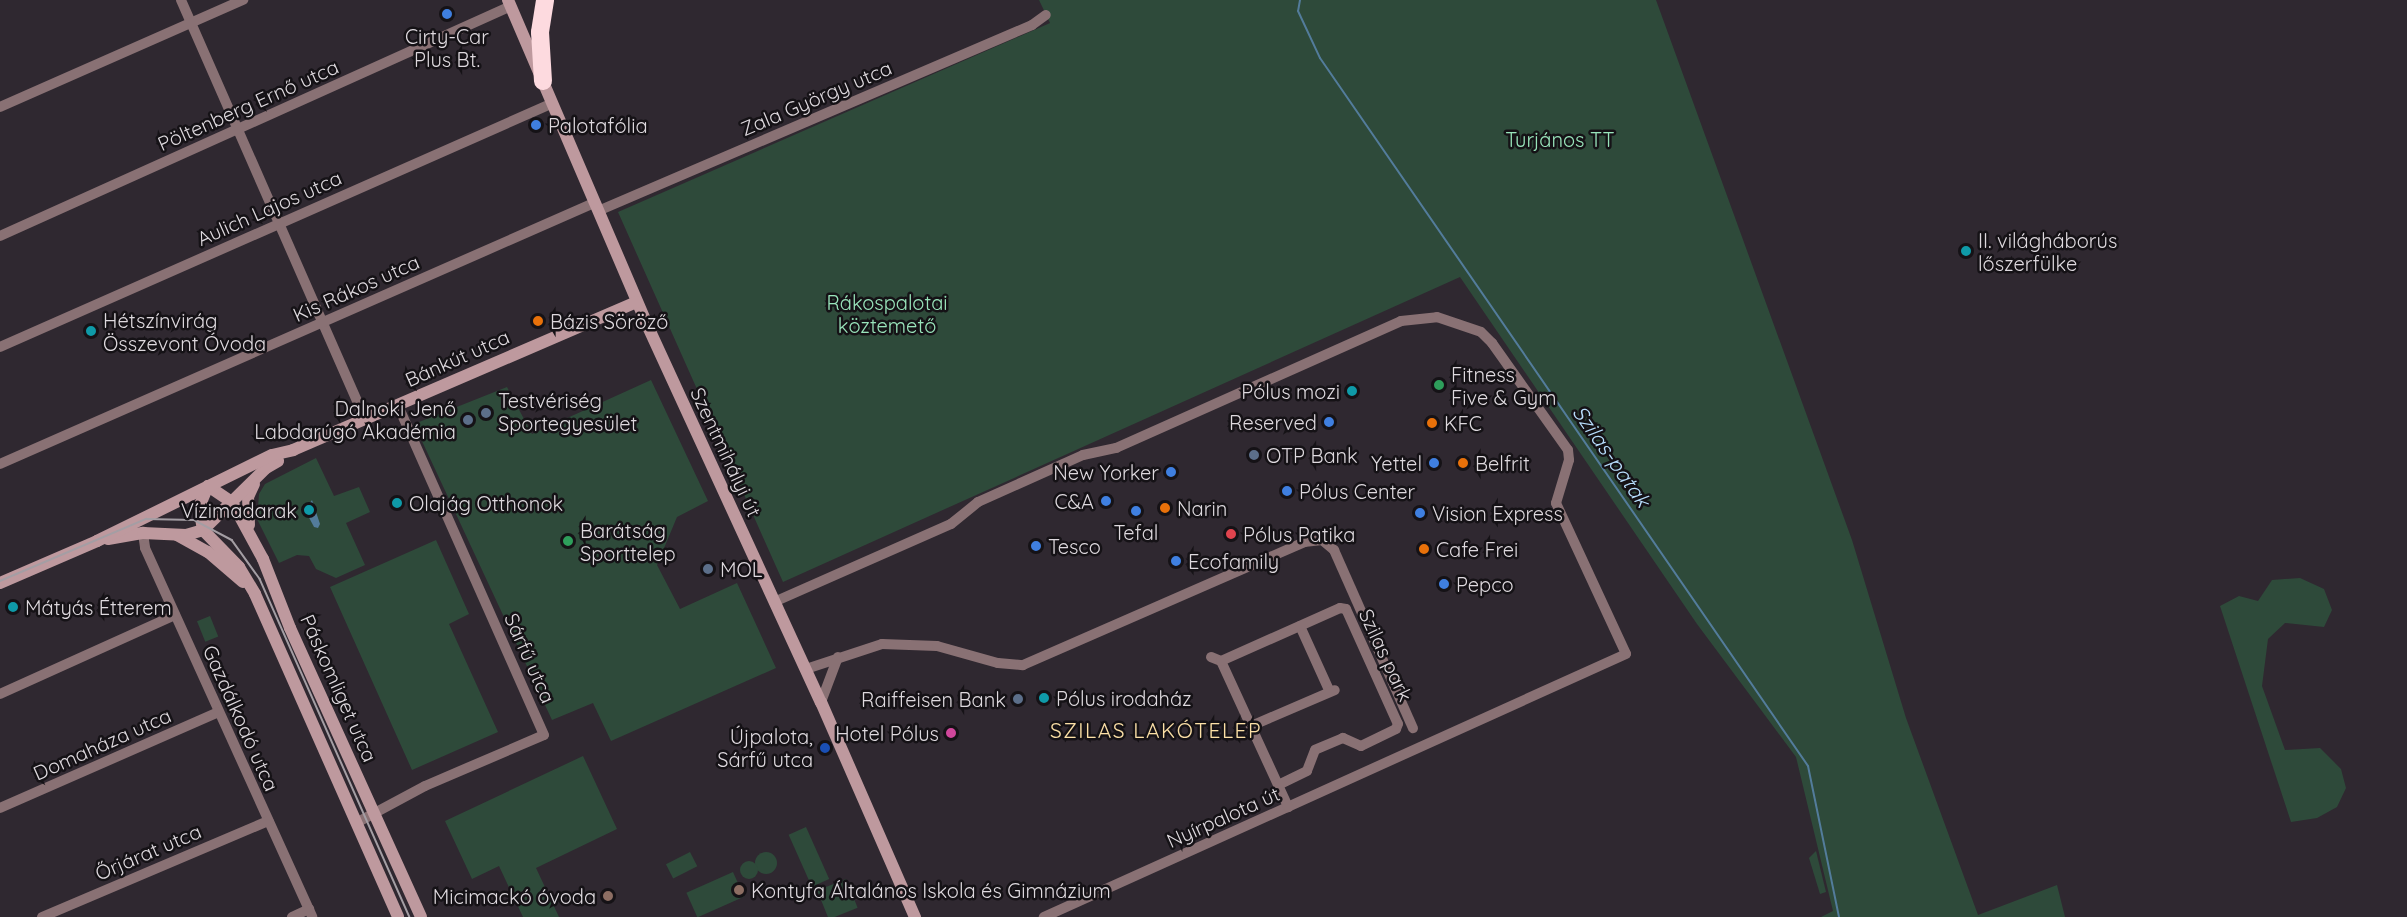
<!DOCTYPE html>
<meta charset="utf-8">
<style>
body{margin:0}
#map{position:relative;width:2407px;height:917px;overflow:hidden;background:#2f2830;font-family:Quicksand,sans-serif}
div>[style]{position:absolute}
.green>*{inset:0;background:#2e4a3a;transform-origin:0 0}
.round{border-radius:50%}
.water>*{inset:0;background:#537c9b}
.stream>*{height:2px;margin:-1px;padding:0 1px;transform-origin:1px;border-radius:1px;background:#537c9b}
.street>*{height:10px;margin:-5px;padding:0 5px;transform-origin:5px;border-radius:5px;background:#897174}
.secondary>*{height:12px;margin:-6px;padding:0 6px;transform-origin:6px;border-radius:6px;background:#be999e}
.highway>*{height:18px;margin:-9px;padding:0 9px;transform-origin:9px;border-radius:9px;background:#fddadf}
.tram>*{height:1.5px;margin:-0.75px;padding:0 0.75px;transform-origin:0.75px;border-radius:0.75px;background:#a49ea4}
.dots>*{width:16px;height:16px;translate:-50% -50%;box-sizing:border-box;border:3px solid #151216;border-radius:50%}
span{translate:-50% -50%;white-space:nowrap;text-align:center;line-height:1.15;-webkit-text-stroke:5px #151216;paint-order:stroke}
.poi-label{font-size:20px;color:#ded9de}
.left{translate:0 -50%;text-align:left}
.right{translate:-100% -50%;text-align:right}
.street-label{font-size:20px;color:#ded9de}
.park-label{font-size:20px;color:#99e5bb}
.water-label{font-size:21px;color:#b8defd;font-style:italic}
.neighbourhood-label{font-size:21px;color:#fce0a6;letter-spacing:1.5px}
</style>
<div id="map">
<div class="green">
<div style="clip-path:polygon(1039px 0,1656px 0,1852px 540px,1906px 718px,1978px 915px,2057px 885px,2065px 917px,1821px 917px,1833px 911px,1796px 757px,1697px 624px,1460px 277px,783px 582px,618px 212px,1050px 23px)"></div>
<div style="clip-path:polygon(651px 380px,708px 501px,677px 517px,657px 565px,680px 609px,737px 583px,776px 668px,611px 741px,593px 703px,552px 720px,414px 424px,507px 387px,532px 434px)"></div>
<div style="clip-path:polygon(316px 458px,334px 496px,359px 487px,370px 512px,346px 523px,365px 565px,336px 578px,316px 569px,309px 556px,297px 555px,279px 563px,257px 519px,259px 494px,265px 484px)"></div>
<div style="clip-path:polygon(436px 540px,469px 614px,449px 624px,498px 732px,412px 770px,330px 587px)"></div>
<div style="clip-path:polygon(2300px 578px,2324px 589px,2332px 610px,2324px 627px,2285px 623px,2268px 639px,2262px 686px,2285px 750px,2320px 748px,2341px 769px,2346px 788px,2337px 807px,2317px 818px,2291px 822px,2220px 606px,2239px 596px,2258px 601px,2272px 580px)"></div>
<div style="left:210px;top:616px;width:22px;height:14px;rotate:68deg"></div>
<div style="clip-path:polygon(583px 756px,617px 829px,536px 868px,559px 917px,523px 917px,499px 866px,472px 879px,445px 821px)"></div>
<div style="left:806px;top:827px;width:57px;height:19px;rotate:66deg"></div>
<div style="clip-path:polygon(1816px 851px,1826px 892px,1820px 894px,1809px 858px)"></div>
<div style="left:690px;top:852px;width:16px;height:27px;rotate:63deg"></div>
<div class="round" style="left:755px;top:852px;width:22px;height:22px"></div>
<div class="round" style="left:740px;top:861px;width:18px;height:18px"></div>
<div style="left:733px;top:872px;width:27px;height:51px;rotate:66deg"></div>
<div style="left:846px;top:879px;width:31px;height:31px;rotate:68deg"></div>
</div>
<div class="water">
<div style="clip-path:polygon(312px 500px,320px 524px,318px 528px,314px 527px,305px 510px)"></div>
</div>
<div class="stream">
<div style="left:1300px;top:0;width:11px;rotate:100deg"></div>
<div style="left:1298px;top:11px;width:52px;rotate:64.9deg"></div>
<div style="left:1320px;top:58px;width:860px;rotate:55.42deg"></div>
<div style="left:1808px;top:766px;width:154px;rotate:78.4deg"></div>
</div>
<div class="street">
<div style="left:181px;top:0;width:458px;rotate:66.3deg"></div>
<div style="left:0;top:107px;width:266px;rotate:-23.8deg"></div>
<div style="left:598px;top:211px;width:472px;rotate:-23.2deg"></div>
<div style="left:1032px;top:25px;width:17px;rotate:-36deg"></div>
<div style="left:0;top:236px;width:560px;rotate:-24.23deg"></div>
<div style="left:0;top:347px;width:604px;rotate:-23.81deg"></div>
<div style="left:0;top:464px;width:649px;rotate:-23.72deg"></div>
<div style="left:143px;top:533px;width:15px;rotate:82deg"></div>
<div style="left:145px;top:548px;width:405px;rotate:65.6deg"></div>
<div style="left:774px;top:602px;width:193px;rotate:-23.8deg"></div>
<div style="left:951px;top:524px;width:35px;rotate:-39deg"></div>
<div style="left:978px;top:502px;width:115px;rotate:-24.1deg"></div>
<div style="left:1083px;top:455px;width:34px;rotate:-12deg"></div>
<div style="left:1116px;top:448px;width:312px;rotate:-24deg"></div>
<div style="left:1401px;top:321px;width:36px;rotate:-6deg"></div>
<div style="left:1437px;top:317px;width:46px;rotate:18.8deg"></div>
<div style="left:1481px;top:332px;width:16px;rotate:45deg"></div>
<div style="left:1492px;top:343px;width:131px;rotate:54.6deg"></div>
<div style="left:1568px;top:450px;width:10px;rotate:84deg"></div>
<div style="left:1569px;top:460px;width:45px;rotate:106.8deg"></div>
<div style="left:1556px;top:503px;width:166px;rotate:65.1deg"></div>
<div style="left:1626px;top:654px;width:639px;rotate:155.68deg"></div>
<div style="left:1300px;top:626px;width:72px;rotate:65.6deg"></div>
<div style="left:1211px;top:657px;width:11px;rotate:22deg"></div>
<div style="left:1221px;top:661px;width:161px;rotate:65.3deg"></div>
<div style="left:1221px;top:661px;width:130px;rotate:-24deg"></div>
<div style="left:1340px;top:608px;width:6px;rotate:9deg"></div>
<div style="left:1346px;top:609px;width:126px;rotate:65.7deg"></div>
<div style="left:1398px;top:724px;width:5px;rotate:112deg"></div>
<div style="left:1396px;top:729px;width:39px;rotate:154deg"></div>
<div style="left:1361px;top:746px;width:20px;rotate:-156deg"></div>
<div style="left:1343px;top:738px;width:30px;rotate:157deg"></div>
<div style="left:1315px;top:750px;width:22px;rotate:111deg"></div>
<div style="left:1307px;top:771px;width:32px;rotate:154deg"></div>
<div style="left:806px;top:669px;width:80px;rotate:-18.2deg"></div>
<div style="left:882px;top:644px;width:55px;rotate:2.1deg"></div>
<div style="left:937px;top:646px;width:63px;rotate:15.6deg"></div>
<div style="left:998px;top:663px;width:25px;rotate:5deg"></div>
<div style="left:1023px;top:665px;width:307px;rotate:-23.6deg"></div>
<div style="left:1304px;top:542px;width:18px;rotate:-6deg"></div>
<div style="left:1322px;top:540px;width:16px;rotate:40deg"></div>
<div style="left:1334px;top:550px;width:195px;rotate:66.1deg"></div>
<div style="left:0;top:694px;width:192px;rotate:-24.3deg"></div>
<div style="left:821px;top:702px;width:48px;rotate:-69.3deg"></div>
<div style="left:1251px;top:726px;width:91px;rotate:-23.2deg"></div>
<div style="left:0;top:808px;width:239px;rotate:-23.7deg"></div>
<div style="left:356px;top:823px;width:78px;rotate:-28.2deg"></div>
<div style="left:425px;top:786px;width:129px;rotate:-23.2deg"></div>
<div style="left:544px;top:735px;width:361px;rotate:-113.9deg"></div>
<div style="left:42px;top:917px;width:246px;rotate:-23deg"></div>
<div style="left:292px;top:917px;width:19px;rotate:-25deg"></div>
</div>
<div class="secondary">
<div style="left:508px;top:0;width:346px;rotate:66.8deg"></div>
<div style="left:644px;top:318px;width:423px;rotate:65.3deg"></div>
<div style="left:821px;top:702px;width:235px;rotate:66.4deg"></div>
<div style="left:208px;top:486px;width:29px;rotate:34deg"></div>
<div style="left:232px;top:502px;width:65px;rotate:61.5deg"></div>
<div style="left:263px;top:559px;width:74px;rotate:68.6deg"></div>
<div style="left:290px;top:628px;width:317px;rotate:65.6deg"></div>
<div style="left:208px;top:486px;width:23px;rotate:113deg"></div>
<div style="left:199px;top:507px;width:23px;rotate:80deg"></div>
<div style="left:203px;top:530px;width:52px;rotate:45.8deg"></div>
<div style="left:239px;top:567px;width:31px;rotate:59deg"></div>
<div style="left:255px;top:594px;width:353px;rotate:66.1deg"></div>
<div style="left:249px;top:525px;width:28px;rotate:-92deg"></div>
<div style="left:248px;top:497px;width:14px;rotate:-65deg"></div>
<div style="left:177px;top:535px;width:35px;rotate:29deg"></div>
<div style="left:208px;top:552px;width:46px;rotate:40.6deg"></div>
<div style="left:108px;top:539px;width:36px;rotate:-10deg"></div>
<div style="left:143px;top:533px;width:43px;rotate:2.7deg"></div>
<div style="left:186px;top:535px;width:18px;rotate:-16deg"></div>
<div style="left:203px;top:530px;width:88px;rotate:-44.5deg"></div>
<div style="left:266px;top:468px;width:14px;rotate:-30deg"></div>
<div style="left:0;top:583px;width:106px;rotate:-23.4deg"></div>
<div style="left:97px;top:541px;width:195px;rotate:-26.2deg"></div>
<div style="left:272px;top:455px;width:22px;rotate:-13deg"></div>
<div style="left:293px;top:450px;width:374px;rotate:-23.3deg"></div>
</div>
<div class="highway">
<div style="left:543px;top:81px;width:49px;rotate:-93.5deg"></div>
<div style="left:540px;top:32px;width:32px;rotate:-81deg"></div>
</div>
<div class="tram">
<div style="left:0;top:581px;width:159px;rotate:-23deg"></div>
<div style="left:146px;top:519px;width:48px;rotate:1.2deg"></div>
<div style="left:194px;top:520px;width:43px;rotate:27.8deg"></div>
<div style="left:232px;top:540px;width:48px;rotate:54.3deg"></div>
<div style="left:260px;top:579px;width:370px;rotate:66.1deg"></div>
</div>
<div class="dots">
<div style="left:447px;top:14px;background:#3f7fe0"></div>
<div style="left:536px;top:125px;background:#3f7fe0"></div>
<div style="left:1966px;top:251px;background:#0f9aa8"></div>
<div style="left:538px;top:321px;background:#e8710a"></div>
<div style="left:91px;top:331px;background:#0f9aa8"></div>
<div style="left:1439px;top:385px;background:#2e9e5b"></div>
<div style="left:1352px;top:391px;background:#0f9aa8"></div>
<div style="left:486px;top:413px;background:#5c6f8a"></div>
<div style="left:468px;top:420px;background:#5c6f8a"></div>
<div style="left:1329px;top:422px;background:#3f7fe0"></div>
<div style="left:1432px;top:423px;background:#e8710a"></div>
<div style="left:1254px;top:455px;background:#5c6f8a"></div>
<div style="left:1434px;top:463px;background:#3f7fe0"></div>
<div style="left:1463px;top:463px;background:#e8710a"></div>
<div style="left:1171px;top:472px;background:#3f7fe0"></div>
<div style="left:1287px;top:491px;background:#3f7fe0"></div>
<div style="left:1106px;top:501px;background:#3f7fe0"></div>
<div style="left:397px;top:503px;background:#0f9aa8"></div>
<div style="left:1165px;top:508px;background:#e8710a"></div>
<div style="left:309px;top:510px;background:#0f9aa8"></div>
<div style="left:1136px;top:511px;background:#3f7fe0"></div>
<div style="left:1420px;top:513px;background:#3f7fe0"></div>
<div style="left:1231px;top:534px;background:#e0444e"></div>
<div style="left:568px;top:541px;background:#2e9e5b"></div>
<div style="left:1036px;top:546px;background:#3f7fe0"></div>
<div style="left:1424px;top:549px;background:#e8710a"></div>
<div style="left:1176px;top:561px;background:#3f7fe0"></div>
<div style="left:708px;top:569px;background:#5c6f8a"></div>
<div style="left:1444px;top:584px;background:#3f7fe0"></div>
<div style="left:13px;top:607px;background:#0f9aa8"></div>
<div style="left:1044px;top:698px;background:#0f9aa8"></div>
<div style="left:1018px;top:699px;background:#5c6f8a"></div>
<div style="left:951px;top:733px;background:#d1479c"></div>
<div style="left:825px;top:748px;background:#1a4fb4"></div>
<div style="left:739px;top:890px;background:#8d6e63"></div>
<div style="left:608px;top:896px;background:#8d6e63"></div>
</div>
<div class="poi-label">
<span style="left:447px;top:48px">Cirty-Car<br>Plus Bt.</span>
<span class="left" style="left:548px;top:125px">Palotafólia</span>
<span class="left" style="left:1978px;top:252px">II. világháborús<br>lőszerfülke</span>
<span class="left" style="left:103px;top:332px">Hétszínvirág<br>Összevont Óvoda</span>
<span class="left" style="left:550px;top:321px">Bázis Söröző</span>
<span class="left" style="left:1451px;top:386px">Fitness<br>Five &amp; Gym</span>
<span class="right" style="left:1340px;top:391px">Pólus mozi</span>
<span class="left" style="left:498px;top:412px">Testvériség<br>Sportegyesület</span>
<span class="right" style="left:456px;top:420px">Dalnoki Jenő<br>Labdarúgó Akadémia</span>
<span class="right" style="left:1317px;top:422px">Reserved</span>
<span class="left" style="left:1444px;top:423px">KFC</span>
<span class="left" style="left:1266px;top:455px">OTP Bank</span>
<span class="right" style="left:1422px;top:463px">Yettel</span>
<span class="left" style="left:1475px;top:463px">Belfrit</span>
<span class="right" style="left:1159px;top:472px">New Yorker</span>
<span class="left" style="left:1299px;top:491px">Pólus Center</span>
<span class="right" style="left:1094px;top:501px">C&amp;A</span>
<span class="left" style="left:409px;top:503px">Olajág Otthonok</span>
<span class="left" style="left:1177px;top:508px">Narin</span>
<span class="right" style="left:297px;top:510px">Vízimadarak</span>
<span class="left" style="left:1432px;top:513px">Vision Express</span>
<span class="left" style="left:580px;top:542px">Barátság<br>Sporttelep</span>
<span style="left:1136px;top:532px">Tefal</span>
<span class="left" style="left:1243px;top:534px">Pólus Patika</span>
<span class="left" style="left:1048px;top:546px">Tesco</span>
<span class="left" style="left:1436px;top:549px">Cafe Frei</span>
<span class="left" style="left:1188px;top:561px">Ecofamily</span>
<span class="left" style="left:720px;top:569px">MOL</span>
<span class="left" style="left:1456px;top:584px">Pepco</span>
<span class="left" style="left:25px;top:607px">Mátyás Étterem</span>
<span class="left" style="left:1056px;top:698px">Pólus irodaház</span>
<span class="right" style="left:1006px;top:699px">Raiffeisen Bank</span>
<span class="right" style="left:939px;top:733px">Hotel Pólus</span>
<span class="right" style="left:813px;top:748px">Újpalota,<br>Sárfű utca</span>
<span class="left" style="left:751px;top:890px">Kontyfa Általános Iskola és Gimnázium</span>
<span class="right" style="left:596px;top:896px">Micimackó óvoda</span>
</div>
<div class="street-label">
<span style="left:816px;top:98px;rotate:-23deg">Zala György utca</span>
<span style="left:248px;top:105px;rotate:-24deg">Pöltenberg Ernő utca</span>
<span style="left:269px;top:208px;rotate:-24deg">Aulich Lajos utca</span>
<span style="left:356px;top:288px;rotate:-24deg">Kis Rákos utca</span>
<span style="left:457px;top:358px;rotate:-24deg">Bánkút utca</span>
<span style="left:726px;top:452px;rotate:65deg">Szentmihályi út</span>
<span style="left:1386px;top:655px;rotate:65deg">Szilas park</span>
<span style="left:530px;top:658px;rotate:66deg">Sárfű utca</span>
<span style="left:339px;top:688px;rotate:66deg">Páskomliget utca</span>
<span style="left:241px;top:718px;rotate:66deg">Gazdálkodó utca</span>
<span style="left:102px;top:744px;rotate:-24deg">Domaháza utca</span>
<span style="left:1223px;top:817px;rotate:-24deg">Nyírpalota út</span>
<span style="left:148px;top:852px;rotate:-23deg">Őrjárat utca</span>
</div>
<div class="park-label">
<span style="left:1560px;top:139px">Turjános TT</span>
<span style="left:887px;top:314px">Rákospalotai<br>köztemető</span>
</div>
<div class="water-label">
<span style="left:1612px;top:456px;rotate:55deg">Szilas-patak</span>
</div>
<div class="neighbourhood-label">
<span style="left:1156px;top:730px">SZILAS LAKÓTELEP</span>
</div>
</div>
